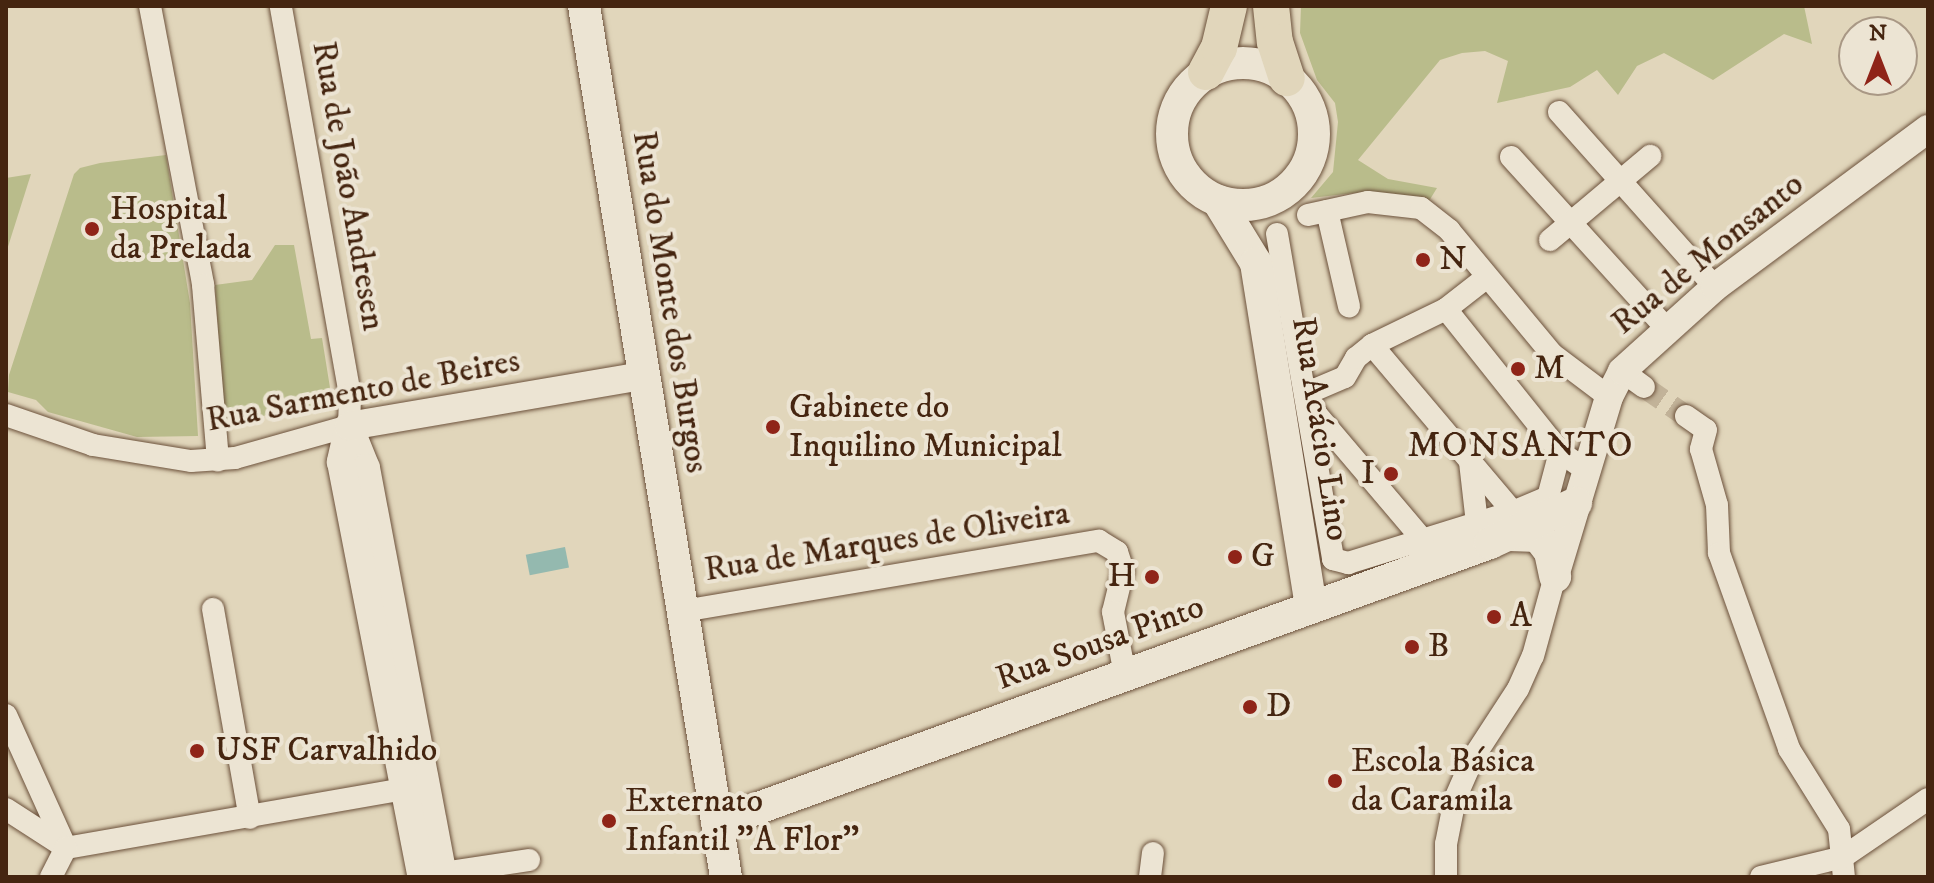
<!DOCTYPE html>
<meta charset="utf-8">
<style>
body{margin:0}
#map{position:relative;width:1934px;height:883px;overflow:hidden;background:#e1d6bb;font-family:"IM FELL DW Pica",serif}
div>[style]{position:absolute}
.green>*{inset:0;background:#b9bc8b}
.water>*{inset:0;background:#94b9af;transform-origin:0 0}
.minor-tunnel>*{height:22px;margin-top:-11px;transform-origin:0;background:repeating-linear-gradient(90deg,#c2b399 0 22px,transparent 0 33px)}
.roads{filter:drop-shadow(0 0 2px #6c513b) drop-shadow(0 0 2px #6c513b)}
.minor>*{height:22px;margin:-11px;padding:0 11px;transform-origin:11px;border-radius:11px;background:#ece4d3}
.tertiary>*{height:28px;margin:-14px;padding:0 14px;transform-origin:14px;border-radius:14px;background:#ece4d3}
.secondary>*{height:32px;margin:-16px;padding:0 16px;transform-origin:16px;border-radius:16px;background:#ece4d3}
.secondary>.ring{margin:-16px;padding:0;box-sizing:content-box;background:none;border:32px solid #ece4d3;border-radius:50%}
.trunk>*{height:36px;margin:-18px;padding:0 18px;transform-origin:18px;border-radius:18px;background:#e1d6bb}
.dots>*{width:22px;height:22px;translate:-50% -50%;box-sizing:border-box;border:4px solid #ece4d3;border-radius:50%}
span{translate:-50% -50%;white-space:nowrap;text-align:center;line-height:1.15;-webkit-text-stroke:8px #ece4d3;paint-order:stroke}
.street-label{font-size:34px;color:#452510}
.poi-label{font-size:34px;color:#452510}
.left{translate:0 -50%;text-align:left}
.right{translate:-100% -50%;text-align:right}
.neighbourhood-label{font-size:36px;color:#452510;letter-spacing:2px}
.frame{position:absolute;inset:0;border:8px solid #452510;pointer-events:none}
.north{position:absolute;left:1838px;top:16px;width:80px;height:80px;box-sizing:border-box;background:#ece4d3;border:2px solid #a99885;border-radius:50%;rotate:0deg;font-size:22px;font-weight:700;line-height:32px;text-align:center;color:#452510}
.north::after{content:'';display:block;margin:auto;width:28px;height:36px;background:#8f2418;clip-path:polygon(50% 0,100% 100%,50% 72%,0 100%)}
</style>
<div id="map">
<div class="green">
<div style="clip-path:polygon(1301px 6px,1804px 6px,1812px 44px,1784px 34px,1713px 80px,1664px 53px,1637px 66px,1618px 95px,1597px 70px,1570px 87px,1497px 103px,1508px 61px,1485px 51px,1462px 53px,1440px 60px,1358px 160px,1388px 179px,1437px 188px,1429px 201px,1354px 193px,1311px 198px,1333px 172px,1338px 122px,1335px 103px,1317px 80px,1300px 33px)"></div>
<div style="clip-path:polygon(166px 155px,190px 303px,198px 436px,137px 437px,48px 412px,36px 400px,8px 392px,9px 375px,74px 174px,80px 168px,100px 163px)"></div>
<div style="clip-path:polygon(31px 174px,6px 253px,6px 178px)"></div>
<div style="clip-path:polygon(275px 245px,294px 245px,311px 339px,322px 338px,331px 394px,326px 403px,266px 415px,234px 429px,224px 425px,215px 285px,252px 280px)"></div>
</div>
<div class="water">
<div style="left:565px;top:547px;width:21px;height:40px;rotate:79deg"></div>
</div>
<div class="minor-tunnel">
<div style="left:1644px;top:387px;width:51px;rotate:34.6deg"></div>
</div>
<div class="roads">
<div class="minor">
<div style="left:150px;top:6px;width:284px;rotate:79.2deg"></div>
<div style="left:203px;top:285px;width:176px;rotate:85.1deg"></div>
<div style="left:1559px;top:112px;width:234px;rotate:48.3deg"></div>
<div style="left:1511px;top:157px;width:231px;rotate:47.8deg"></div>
<div style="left:1327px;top:211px;width:98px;rotate:77deg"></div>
<div style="left:1308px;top:215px;width:61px;rotate:-12.2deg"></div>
<div style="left:1368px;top:202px;width:53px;rotate:6.5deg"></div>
<div style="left:1421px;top:208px;width:36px;rotate:38deg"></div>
<div style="left:1449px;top:230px;width:161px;rotate:50.3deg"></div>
<div style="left:1552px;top:354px;width:71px;rotate:37deg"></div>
<div style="left:1277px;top:234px;width:330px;rotate:80.2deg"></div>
<div style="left:1333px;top:559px;width:16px;rotate:15deg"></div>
<div style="left:1348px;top:563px;width:173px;rotate:-17.2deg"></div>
<div style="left:1513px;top:512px;width:38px;rotate:-23deg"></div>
<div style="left:1548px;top:497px;width:47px;rotate:-75.1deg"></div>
<div style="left:1550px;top:240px;width:131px;rotate:-40deg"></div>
<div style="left:1487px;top:277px;width:52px;rotate:142deg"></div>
<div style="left:1446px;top:309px;width:183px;rotate:51.4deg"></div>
<div style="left:1560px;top:452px;width:32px;rotate:35deg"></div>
<div style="left:1372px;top:345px;width:219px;rotate:49.8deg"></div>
<div style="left:1622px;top:371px;width:27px;rotate:36deg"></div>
<div style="left:6px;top:415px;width:92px;rotate:19deg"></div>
<div style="left:93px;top:445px;width:99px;rotate:9.3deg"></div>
<div style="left:191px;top:461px;width:44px;rotate:-3.9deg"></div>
<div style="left:235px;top:458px;width:118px;rotate:-15.7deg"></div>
<div style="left:349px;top:426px;width:31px;rotate:-88deg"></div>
<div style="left:350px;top:395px;width:395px;rotate:-100.1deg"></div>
<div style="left:1686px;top:416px;width:24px;rotate:35deg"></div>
<div style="left:1706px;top:430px;width:20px;rotate:105deg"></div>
<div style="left:1701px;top:449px;width:58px;rotate:74.1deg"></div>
<div style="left:1717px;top:505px;width:48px;rotate:87.6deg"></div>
<div style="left:1719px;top:553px;width:208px;rotate:70.3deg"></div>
<div style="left:1789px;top:749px;width:94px;rotate:58deg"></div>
<div style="left:1839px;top:829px;width:48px;rotate:84.1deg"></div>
<div style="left:1470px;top:462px;width:61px;rotate:83.5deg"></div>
<div style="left:1423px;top:540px;width:164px;rotate:-130.3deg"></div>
<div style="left:1317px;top:415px;width:24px;rotate:-120deg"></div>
<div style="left:1305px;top:394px;width:43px;rotate:-23deg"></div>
<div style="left:1345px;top:377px;width:22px;rotate:-60deg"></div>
<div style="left:1356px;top:358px;width:21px;rotate:-39deg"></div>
<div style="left:1372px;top:345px;width:82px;rotate:-25.9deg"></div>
<div style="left:213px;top:609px;width:212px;rotate:80deg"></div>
<div style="left:683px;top:611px;width:422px;rotate:-9.6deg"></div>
<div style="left:1099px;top:541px;width:21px;rotate:31deg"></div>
<div style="left:1117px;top:552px;width:20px;rotate:72deg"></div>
<div style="left:1123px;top:571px;width:42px;rotate:103.7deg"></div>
<div style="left:1113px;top:612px;width:64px;rotate:79.2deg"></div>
<div style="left:6px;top:715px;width:146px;rotate:65.7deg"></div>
<div style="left:6px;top:809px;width:70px;rotate:32.8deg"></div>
<div style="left:66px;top:848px;width:359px;rotate:-9.9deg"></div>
<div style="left:443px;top:873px;width:87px;rotate:-8.6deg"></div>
<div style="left:51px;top:877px;width:33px;rotate:-63deg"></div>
<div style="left:1150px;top:877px;width:24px;rotate:-83deg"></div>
<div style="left:1446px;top:877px;width:33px;rotate:-90deg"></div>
<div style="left:1446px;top:844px;width:46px;rotate:-78.7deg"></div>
<div style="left:1455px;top:799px;width:45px;rotate:-66.3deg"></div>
<div style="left:1473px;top:758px;width:82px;rotate:-56.9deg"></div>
<div style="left:1518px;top:689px;width:36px;rotate:-66deg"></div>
<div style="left:1533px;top:656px;width:83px;rotate:-74.6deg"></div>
<div style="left:1761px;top:877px;width:84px;rotate:-13.7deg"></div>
<div style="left:1843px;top:857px;width:103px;rotate:-34.3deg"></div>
</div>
<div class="tertiary">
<div style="left:349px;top:426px;width:45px;rotate:68deg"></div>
<div style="left:366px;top:468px;width:416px;rotate:79.3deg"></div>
<div style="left:349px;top:426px;width:37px;rotate:103deg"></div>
<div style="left:341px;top:462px;width:423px;rotate:79deg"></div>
<div style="left:349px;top:426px;width:298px;rotate:-9.7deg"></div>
<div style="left:1555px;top:576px;width:187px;rotate:-73.2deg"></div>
<div style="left:1609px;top:397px;width:29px;rotate:-63deg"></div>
<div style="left:1622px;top:371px;width:125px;rotate:-42.1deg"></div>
<div style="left:1715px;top:287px;width:265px;rotate:-36.6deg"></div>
</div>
<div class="secondary">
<div style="left:584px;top:6px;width:882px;rotate:80.74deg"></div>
<div class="ring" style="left:1172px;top:63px;width:110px;height:110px"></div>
<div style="left:1218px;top:201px;width:73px;rotate:58.5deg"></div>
<div style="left:1256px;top:263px;width:347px;rotate:80.9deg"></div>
<div style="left:1509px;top:535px;width:29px;rotate:2deg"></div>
<div style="left:1538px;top:536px;width:20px;rotate:53deg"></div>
<div style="left:1550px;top:552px;width:25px;rotate:78deg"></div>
<div style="left:717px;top:823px;width:822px;rotate:-19.91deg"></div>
<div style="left:1490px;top:543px;width:95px;rotate:-24.9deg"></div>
</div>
<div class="trunk">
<div style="left:1271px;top:6px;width:36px;rotate:84deg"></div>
<div style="left:1275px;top:42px;width:38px;rotate:72deg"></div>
<div style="left:1206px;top:72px;width:27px;rotate:-62deg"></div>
<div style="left:1219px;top:48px;width:43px;rotate:-76.6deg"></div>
</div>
</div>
<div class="dots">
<div style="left:92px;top:229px;background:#8f2418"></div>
<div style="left:1423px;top:260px;background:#8f2418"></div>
<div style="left:1518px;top:369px;background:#8f2418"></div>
<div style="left:773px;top:427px;background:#8f2418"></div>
<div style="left:1391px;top:474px;background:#8f2418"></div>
<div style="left:1235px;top:557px;background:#8f2418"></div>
<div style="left:1152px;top:577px;background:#8f2418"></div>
<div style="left:1494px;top:617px;background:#8f2418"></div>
<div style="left:1412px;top:647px;background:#8f2418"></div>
<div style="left:1250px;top:707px;background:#8f2418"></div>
<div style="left:197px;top:751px;background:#8f2418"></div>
<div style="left:1335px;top:781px;background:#8f2418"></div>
<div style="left:609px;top:821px;background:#8f2418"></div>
</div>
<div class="street-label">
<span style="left:348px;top:186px;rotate:80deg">Rua de João Andresen</span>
<span style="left:1708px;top:254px;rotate:-39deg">Rua de Monsanto</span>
<span style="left:670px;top:302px;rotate:81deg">Rua do Monte dos Burgos</span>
<span style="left:363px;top:391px;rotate:-11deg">Rua Sarmento de Beires</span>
<span style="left:1320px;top:429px;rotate:81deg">Rua Acácio Lino</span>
<span style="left:887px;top:542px;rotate:-9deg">Rua de Marques de Oliveira</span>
<span style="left:1100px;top:643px;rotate:-20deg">Rua Sousa Pinto</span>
</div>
<div class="poi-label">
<span class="left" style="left:110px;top:229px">Hospital<br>da Prelada</span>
<span class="left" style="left:1439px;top:260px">N</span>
<span class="left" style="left:1534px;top:369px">M</span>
<span class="left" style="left:789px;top:427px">Gabinete do<br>Inquilino Municipal</span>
<span class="right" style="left:1375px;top:474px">I</span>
<span class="left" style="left:1251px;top:557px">G</span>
<span class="right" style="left:1136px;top:577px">H</span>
<span class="left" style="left:1510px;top:617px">A</span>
<span class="left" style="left:1428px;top:647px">B</span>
<span class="left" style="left:1266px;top:707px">D</span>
<span class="left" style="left:215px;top:751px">USF Carvalhido</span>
<span class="left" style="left:1351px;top:781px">Escola Básica<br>da Caramila</span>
<span class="left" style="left:625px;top:821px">Externato<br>Infantil "A Flor"</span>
</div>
<div class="neighbourhood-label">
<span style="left:1521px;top:446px">MONSANTO</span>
</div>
<div class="frame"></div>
<div class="north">N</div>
</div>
